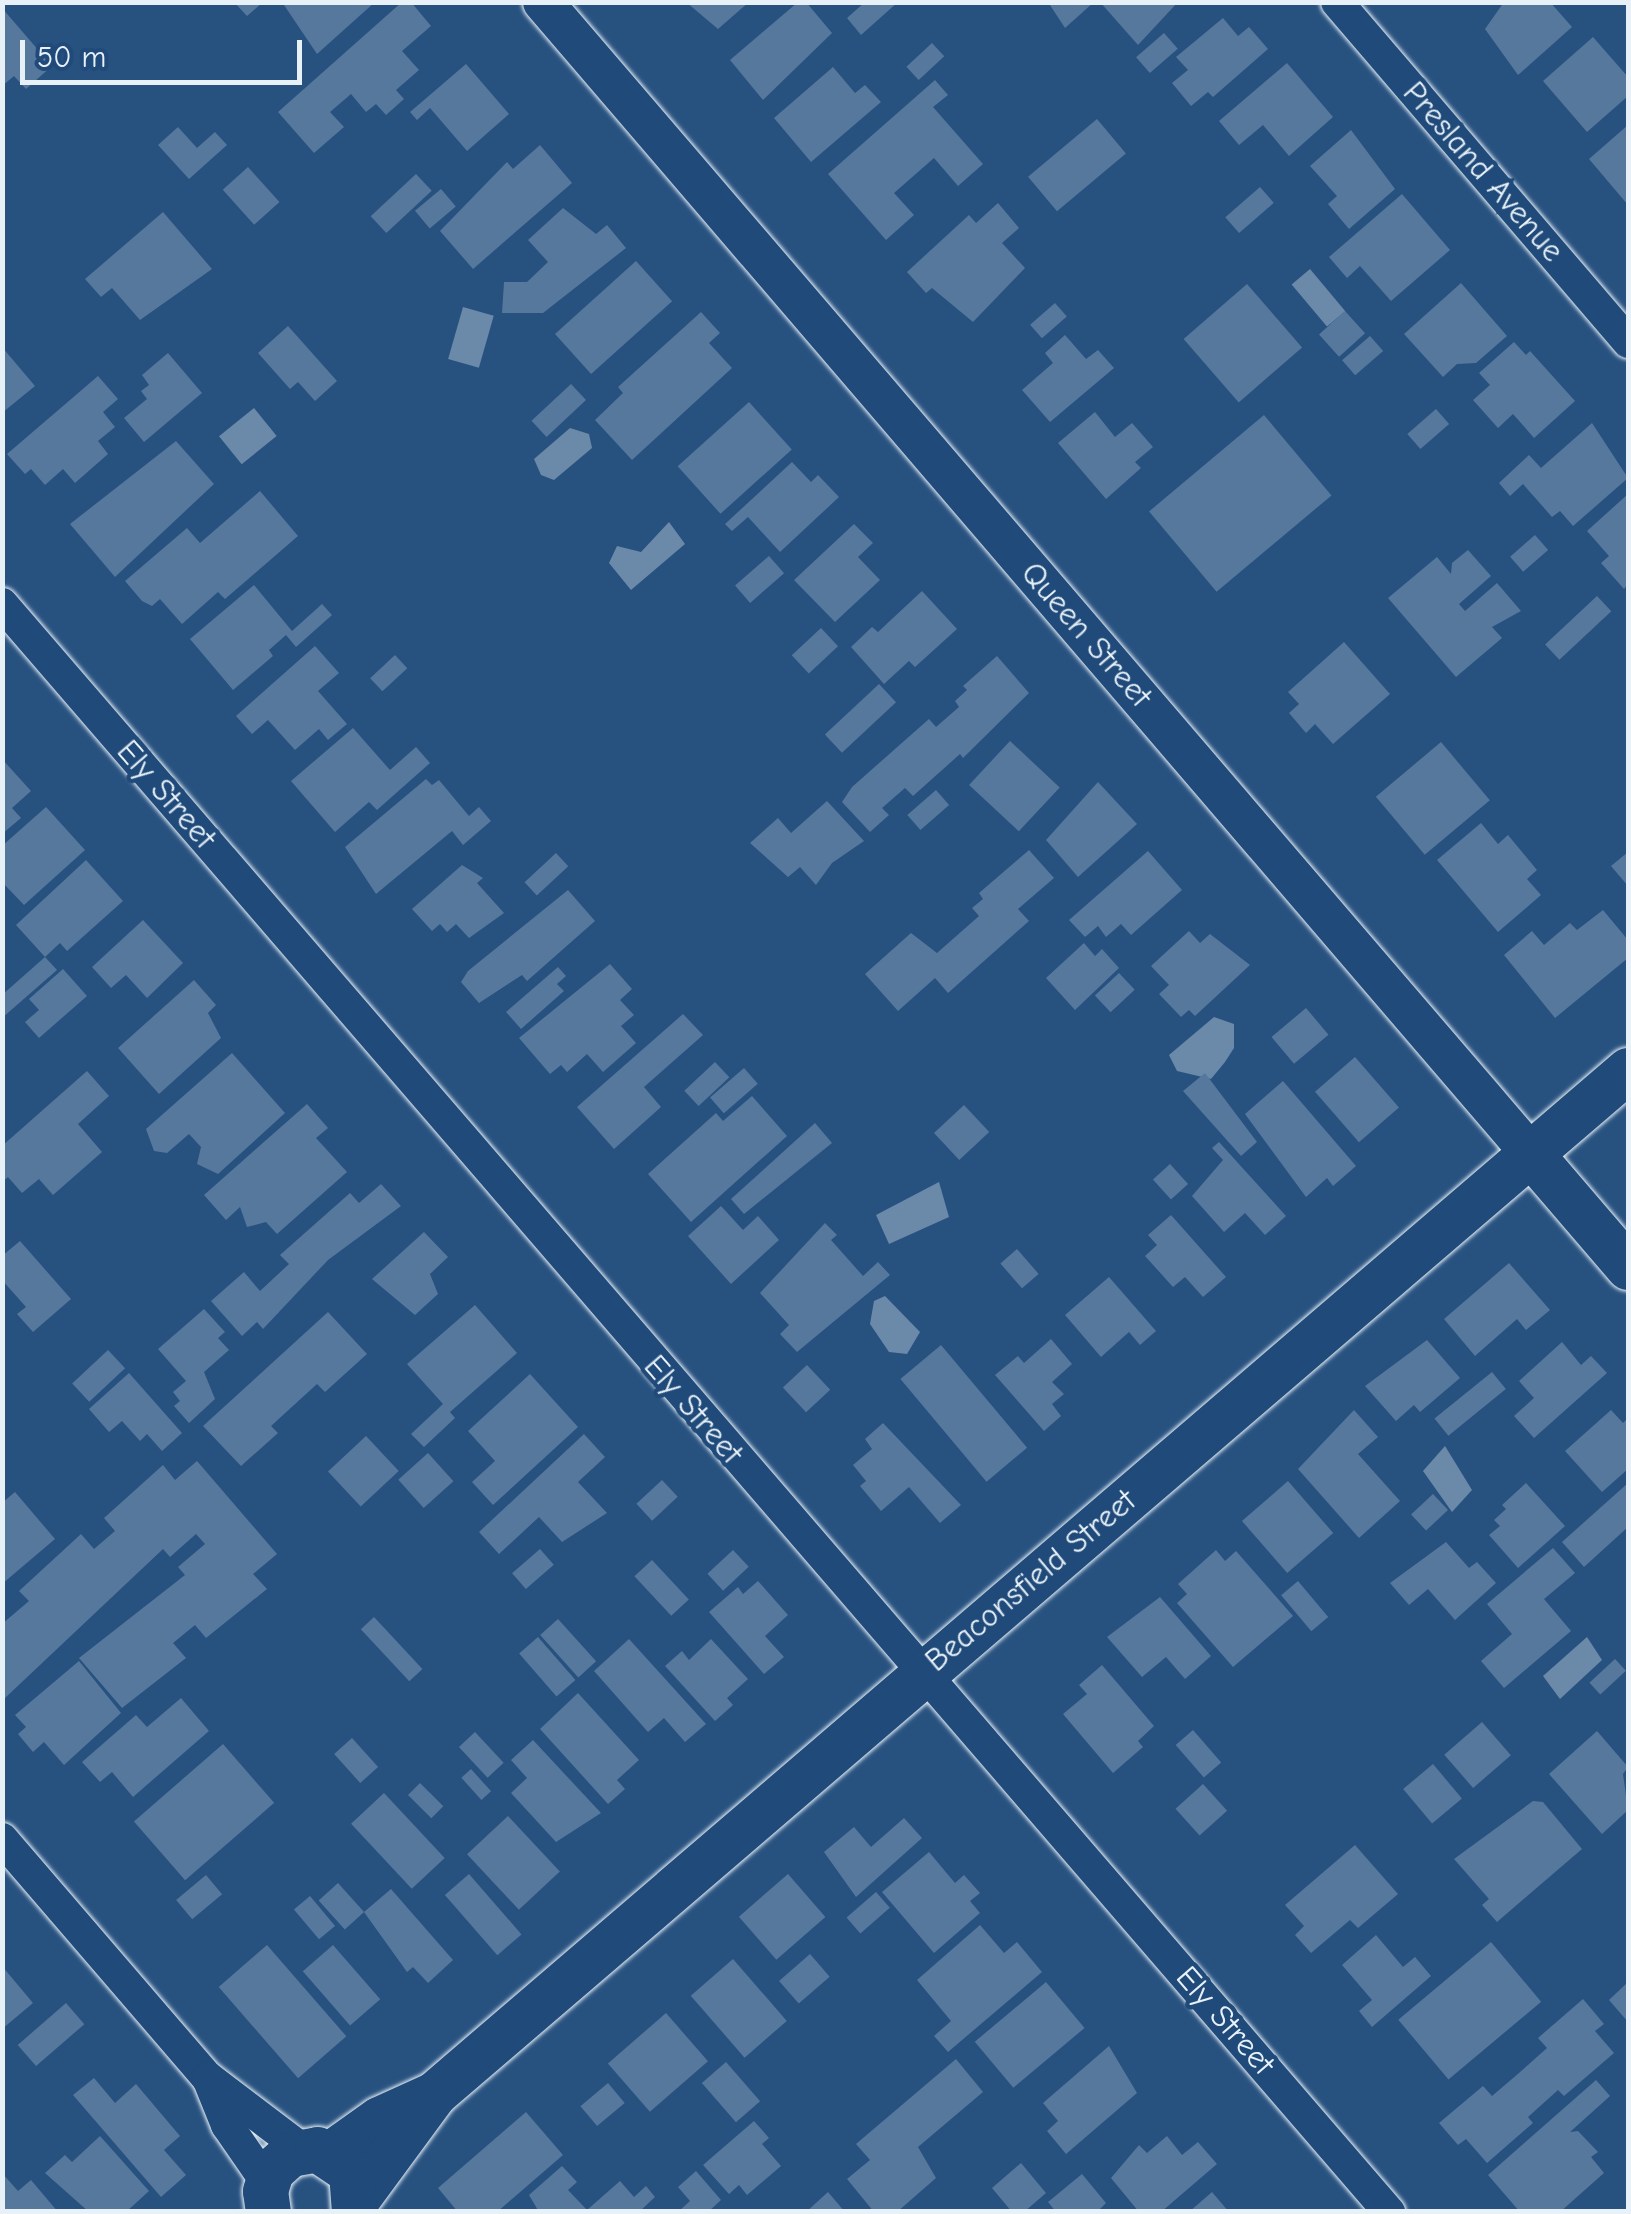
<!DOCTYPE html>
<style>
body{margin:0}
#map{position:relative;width:1631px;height:2214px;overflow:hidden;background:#27517f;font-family:"Comic Neue",sans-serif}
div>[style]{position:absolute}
.water>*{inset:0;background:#6b8aaa;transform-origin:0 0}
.building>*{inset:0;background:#57789d;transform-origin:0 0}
.roads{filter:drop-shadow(0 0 2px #e8f1f8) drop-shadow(0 0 2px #e8f1f8)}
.minor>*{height:32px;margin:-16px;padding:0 16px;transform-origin:16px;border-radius:16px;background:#1f4a7a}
.tertiary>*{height:40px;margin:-20px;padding:0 20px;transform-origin:20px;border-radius:20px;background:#1f4a7a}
.secondary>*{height:45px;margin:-22.5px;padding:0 22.5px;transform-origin:22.5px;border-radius:22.5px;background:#1f4a7a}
span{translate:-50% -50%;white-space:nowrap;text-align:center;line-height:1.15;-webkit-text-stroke:9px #1f4a7a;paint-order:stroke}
.street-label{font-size:32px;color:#e8f1f8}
.frame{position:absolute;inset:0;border:5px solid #e8f1f8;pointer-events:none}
.scale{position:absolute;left:20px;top:40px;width:282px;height:45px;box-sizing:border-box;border:5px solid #e8f1f8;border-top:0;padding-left:12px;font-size:30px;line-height:35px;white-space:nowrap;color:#e8f1f8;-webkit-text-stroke:8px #1f4a7a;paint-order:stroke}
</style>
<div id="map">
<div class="water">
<div style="left:1310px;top:269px;width:55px;height:24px;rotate:50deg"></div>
<div style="left:463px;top:307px;width:32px;height:54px;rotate:16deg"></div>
<div style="left:254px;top:408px;width:36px;height:45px;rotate:51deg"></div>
<div style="clip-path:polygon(570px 428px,589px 434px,592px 448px,554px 480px,541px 475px,534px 459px)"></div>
<div style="clip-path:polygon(669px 522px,685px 544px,631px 590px,609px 563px,617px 546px,641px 552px)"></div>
<div style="clip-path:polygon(1214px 1017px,1234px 1024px,1234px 1048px,1225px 1062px,1211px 1079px,1177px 1071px,1169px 1055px)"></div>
<div style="clip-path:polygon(939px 1182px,949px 1217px,889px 1244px,876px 1215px)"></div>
<div style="clip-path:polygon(885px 1296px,920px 1332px,907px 1354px,889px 1352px,870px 1324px,874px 1301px)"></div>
<div style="clip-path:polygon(1445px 1446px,1472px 1490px,1452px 1512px,1423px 1471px)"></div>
<div style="clip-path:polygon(1587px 1637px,1602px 1660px,1560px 1699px,1543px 1676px)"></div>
</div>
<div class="building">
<div style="clip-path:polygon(234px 2px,263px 2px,247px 16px)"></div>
<div style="clip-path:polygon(282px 2px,375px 2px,317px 54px)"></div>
<div style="clip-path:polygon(402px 2px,411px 2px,431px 26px,402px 51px,419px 70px,396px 90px,404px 99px,386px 115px,376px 104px,366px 112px,351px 94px,330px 112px,344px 127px,314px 153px,278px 112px)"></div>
<div style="clip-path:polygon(686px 2px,749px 2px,718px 29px)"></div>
<div style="clip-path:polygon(798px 2px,806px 2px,832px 33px,763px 100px,730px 60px)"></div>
<div style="clip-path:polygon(865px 2px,898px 2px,861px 35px,847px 18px)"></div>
<div style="clip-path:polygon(1048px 2px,1094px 2px,1065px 28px)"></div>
<div style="clip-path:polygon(1100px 2px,1178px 2px,1138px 45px)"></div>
<div style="clip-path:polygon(1504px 2px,1550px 2px,1572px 27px,1518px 75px,1485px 29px)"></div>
<div style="clip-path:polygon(2px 8px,52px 66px,26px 89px,14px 76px,2px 86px)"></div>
<div style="clip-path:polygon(1223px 18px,1238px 36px,1249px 27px,1268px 49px,1213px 97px,1208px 92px,1191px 106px,1172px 83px,1188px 70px,1176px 57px)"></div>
<div style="left:1164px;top:33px;width:21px;height:37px;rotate:49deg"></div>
<div style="clip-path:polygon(1593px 37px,1628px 77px,1628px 96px,1587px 132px,1543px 81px)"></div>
<div style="left:932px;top:43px;width:18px;height:35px;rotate:47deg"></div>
<div style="clip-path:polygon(1287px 63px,1333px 117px,1289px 156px,1263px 125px,1239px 145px,1219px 121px)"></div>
<div style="clip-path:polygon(466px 64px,509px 114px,467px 151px,430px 108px,417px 120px,410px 112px)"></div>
<div style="clip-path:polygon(833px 67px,855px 93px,865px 85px,881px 102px,811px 162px,774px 118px)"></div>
<div style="clip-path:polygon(935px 80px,948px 95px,933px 107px,983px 164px,958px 186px,934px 158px,894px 193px,914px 215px,886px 240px,828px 174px)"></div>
<div style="left:1097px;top:119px;width:45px;height:90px;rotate:50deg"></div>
<div style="clip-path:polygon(1628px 125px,1628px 205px,1589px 159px)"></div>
<div style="clip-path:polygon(178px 127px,197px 148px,215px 132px,227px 145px,189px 179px,158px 145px)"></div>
<div style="clip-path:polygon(1351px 130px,1395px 189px,1349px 229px,1328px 204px,1337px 196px,1310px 166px)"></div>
<div style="clip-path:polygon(540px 145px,572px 183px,473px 269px,440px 231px,507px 162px,513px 169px)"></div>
<div style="left:248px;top:167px;width:47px;height:34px;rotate:48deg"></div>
<div style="left:416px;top:174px;width:23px;height:62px;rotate:47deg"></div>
<div style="left:1260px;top:187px;width:21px;height:46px;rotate:49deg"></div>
<div style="left:441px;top:189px;width:23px;height:34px;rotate:50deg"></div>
<div style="clip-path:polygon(1402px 194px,1450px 250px,1391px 301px,1360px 266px,1347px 278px,1329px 257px)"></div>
<div style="clip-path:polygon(998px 203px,1019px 228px,1002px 243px,1025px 268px,973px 322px,932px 288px,926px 293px,907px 272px,969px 215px,976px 223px)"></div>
<div style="clip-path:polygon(563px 208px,596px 234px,607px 225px,626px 248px,543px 313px,502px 313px,504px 282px,527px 282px,548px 262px,528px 240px)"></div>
<div style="clip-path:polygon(163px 212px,212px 269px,140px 320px,112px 288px,101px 297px,85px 279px)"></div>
<div style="left:636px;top:261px;width:54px;height:109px;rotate:48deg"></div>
<div style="clip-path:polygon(1461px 283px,1507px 336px,1476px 363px,1457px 364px,1443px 377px,1404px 334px)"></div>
<div style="left:1247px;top:284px;width:84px;height:84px;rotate:49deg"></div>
<div style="left:1055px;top:303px;width:18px;height:33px;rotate:49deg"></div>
<div style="left:1345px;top:311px;width:30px;height:35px;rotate:48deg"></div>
<div style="clip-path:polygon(701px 312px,720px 333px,709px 343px,732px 368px,632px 460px,595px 420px,623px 393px,618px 387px)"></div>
<div style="clip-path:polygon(288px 326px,337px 381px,315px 401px,298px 382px,290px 389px,258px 353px)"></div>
<div style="clip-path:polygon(1065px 335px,1086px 359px,1098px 350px,1114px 368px,1050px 422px,1022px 390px,1053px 363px,1045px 353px)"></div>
<div style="left:1370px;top:336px;width:20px;height:37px;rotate:49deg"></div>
<div style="clip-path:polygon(1514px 342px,1526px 355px,1530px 351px,1575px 401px,1534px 438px,1513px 414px,1498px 428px,1473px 400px,1490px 385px,1479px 373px)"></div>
<div style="clip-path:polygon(2px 347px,35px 386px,2px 413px)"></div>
<div style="clip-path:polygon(168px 353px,202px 393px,144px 442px,124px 418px,147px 399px,141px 391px,149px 385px,142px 375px)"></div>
<div style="clip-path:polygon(98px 376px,118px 399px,103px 412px,115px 427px,98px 441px,108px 454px,75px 483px,63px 469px,45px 485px,31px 469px,25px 474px,7px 454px)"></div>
<div style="left:571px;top:384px;width:22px;height:54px;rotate:47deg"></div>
<div style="left:749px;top:402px;width:64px;height:96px;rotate:48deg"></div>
<div style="left:1436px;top:409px;width:20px;height:38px;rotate:49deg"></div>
<div style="clip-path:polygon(1095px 412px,1115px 437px,1132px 423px,1153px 447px,1135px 462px,1141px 468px,1106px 499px,1058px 443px)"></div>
<div style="left:1264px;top:415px;width:105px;height:150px;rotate:50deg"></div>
<div style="clip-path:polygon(1592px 423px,1628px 478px,1573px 526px,1560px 511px,1552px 517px,1523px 484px,1510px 496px,1499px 483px,1529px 455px,1541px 468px)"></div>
<div style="clip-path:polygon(176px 441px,214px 484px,115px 577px,70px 524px)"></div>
<div style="clip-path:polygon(792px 462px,811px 482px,818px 475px,839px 497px,780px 552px,748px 517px,732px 531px,725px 524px)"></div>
<div style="clip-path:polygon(260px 491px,298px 536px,225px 599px,218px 592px,182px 624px,160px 599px,152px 606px,142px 601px,125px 581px,187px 528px,200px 543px)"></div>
<div style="clip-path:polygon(1628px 494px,1628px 584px,1624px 589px,1601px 563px,1609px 556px,1587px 531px)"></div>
<div style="clip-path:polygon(854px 524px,873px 543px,858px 557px,880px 580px,835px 622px,794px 580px)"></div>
<div style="left:1535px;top:535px;width:20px;height:33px;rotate:49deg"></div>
<div style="clip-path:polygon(1468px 550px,1491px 576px,1459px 604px,1465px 611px,1497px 583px,1521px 611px,1492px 627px,1502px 638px,1456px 677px,1388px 598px,1437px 557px,1451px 574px,1452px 563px)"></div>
<div style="left:769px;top:556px;width:23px;height:45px;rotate:49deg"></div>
<div style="clip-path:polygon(254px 585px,292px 631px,322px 604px,332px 615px,296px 647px,286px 635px,269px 650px,273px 656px,233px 690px,190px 639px)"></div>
<div style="clip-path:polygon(922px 591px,957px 629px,915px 667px,909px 661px,884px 684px,851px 647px,872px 627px,878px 632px)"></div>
<div style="left:1597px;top:596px;width:21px;height:71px;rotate:47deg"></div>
<div style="left:821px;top:628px;width:25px;height:40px;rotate:47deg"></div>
<div style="clip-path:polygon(1344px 642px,1390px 694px,1333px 744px,1315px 724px,1306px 733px,1289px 713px,1299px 704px,1288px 692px)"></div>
<div style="clip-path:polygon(315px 646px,339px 673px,318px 691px,347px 724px,328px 740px,319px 729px,295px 750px,268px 720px,252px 734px,236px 716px)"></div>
<div style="left:395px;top:655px;width:18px;height:34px;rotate:47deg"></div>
<div style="clip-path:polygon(997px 656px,1029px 693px,963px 758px,960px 754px,913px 796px,905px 788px,882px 808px,889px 815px,870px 832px,842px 802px,852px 787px,929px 719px,936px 727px,959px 707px,955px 701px,967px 690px,963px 686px)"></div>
<div style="left:879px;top:684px;width:25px;height:74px;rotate:47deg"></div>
<div style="clip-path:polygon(353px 728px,390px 770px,416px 747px,430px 763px,377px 810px,369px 802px,335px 832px,291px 781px)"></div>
<div style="left:1010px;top:741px;width:68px;height:60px;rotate:43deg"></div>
<div style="left:1441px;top:742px;width:76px;height:85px;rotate:50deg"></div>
<div style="clip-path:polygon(2px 759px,31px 791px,12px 808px,21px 818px,2px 834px)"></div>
<div style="clip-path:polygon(426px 779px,432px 785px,439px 780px,469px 816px,479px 807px,491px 821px,463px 845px,452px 831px,376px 894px,345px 847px)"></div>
<div style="clip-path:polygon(1098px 782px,1137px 824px,1078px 877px,1046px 840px)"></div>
<div style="left:936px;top:790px;width:20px;height:38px;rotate:49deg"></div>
<div style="clip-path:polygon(827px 801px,864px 841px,832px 863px,816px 885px,800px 867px,788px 877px,750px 843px,778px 818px,791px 833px)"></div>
<div style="clip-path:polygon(46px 807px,85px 850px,24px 905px,2px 882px,2px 846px)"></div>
<div style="clip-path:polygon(1481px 823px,1498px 844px,1508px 835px,1537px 870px,1527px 879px,1541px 895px,1498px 932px,1437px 860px)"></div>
<div style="clip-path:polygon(1029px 850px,1054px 878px,1018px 909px,1029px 921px,948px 993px,935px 978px,898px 1011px,865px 974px,911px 933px,937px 953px,979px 916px,972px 908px,983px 899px,979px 893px)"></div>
<div style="clip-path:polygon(1148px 851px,1182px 890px,1131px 935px,1121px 924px,1106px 937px,1098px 926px,1085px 937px,1069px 920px)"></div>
<div style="clip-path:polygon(1628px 852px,1628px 886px,1611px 866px)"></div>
<div style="left:556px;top:853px;width:18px;height:43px;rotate:47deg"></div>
<div style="clip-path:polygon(86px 860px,123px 901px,67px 951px,60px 943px,45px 957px,16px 925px)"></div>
<div style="clip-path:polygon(462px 865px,483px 878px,477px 883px,504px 913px,469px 938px,456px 924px,447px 932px,440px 924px,432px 931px,412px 909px)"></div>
<div style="clip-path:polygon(568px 890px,595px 921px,527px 981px,522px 975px,479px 1003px,461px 982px,468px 971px)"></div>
<div style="clip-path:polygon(1603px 910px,1628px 940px,1628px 958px,1555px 1018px,1504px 955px,1532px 931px,1544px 945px,1570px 923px,1577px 930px)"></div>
<div style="clip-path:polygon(143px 920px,183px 963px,147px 998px,126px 975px,111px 988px,92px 967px)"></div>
<div style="clip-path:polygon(1189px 931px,1200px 943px,1210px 934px,1250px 965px,1195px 1016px,1189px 1010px,1181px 1017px,1159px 994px,1169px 985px,1151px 966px)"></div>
<div style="clip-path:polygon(1084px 943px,1095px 956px,1102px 949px,1119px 968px,1075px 1010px,1046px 978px)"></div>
<div style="clip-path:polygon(45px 957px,57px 970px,2px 1018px,2px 995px)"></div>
<div style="clip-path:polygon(610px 964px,632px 989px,620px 1000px,634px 1015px,621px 1026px,636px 1043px,603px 1072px,587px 1054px,567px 1072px,561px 1065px,550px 1074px,519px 1038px)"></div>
<div style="clip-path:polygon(558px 967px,566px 976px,557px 984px,564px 991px,521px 1029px,506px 1012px)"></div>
<div style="clip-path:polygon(63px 969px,87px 996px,39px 1038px,25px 1022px,39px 1010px,29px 999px)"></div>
<div style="left:1119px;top:973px;width:23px;height:33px;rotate:47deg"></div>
<div style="clip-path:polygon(194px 980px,216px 1005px,208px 1013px,221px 1038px,159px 1094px,118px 1048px)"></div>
<div style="left:1306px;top:1008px;width:35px;height:45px;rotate:50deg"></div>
<div style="clip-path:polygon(683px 1014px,703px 1035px,644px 1087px,661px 1107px,614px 1149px,577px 1107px)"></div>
<div style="clip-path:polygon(232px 1053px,285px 1113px,218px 1174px,197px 1164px,201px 1147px,189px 1134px,167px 1153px,154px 1151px,146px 1129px)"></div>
<div style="left:1355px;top:1057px;width:67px;height:53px;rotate:49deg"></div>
<div style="left:715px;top:1062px;width:21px;height:42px;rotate:47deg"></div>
<div style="left:744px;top:1068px;width:21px;height:45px;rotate:49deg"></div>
<div style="clip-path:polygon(87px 1071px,109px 1096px,78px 1124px,102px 1152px,53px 1195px,39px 1179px,22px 1193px,8px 1177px,2px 1182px,2px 1146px)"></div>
<div style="clip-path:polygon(1205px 1073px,1257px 1142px,1241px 1156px,1183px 1091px)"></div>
<div style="clip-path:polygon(1283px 1081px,1356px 1166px,1333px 1186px,1327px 1178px,1306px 1197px,1245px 1114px)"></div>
<div style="clip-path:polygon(752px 1096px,787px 1136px,691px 1222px,648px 1174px,716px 1113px,723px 1121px)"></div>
<div style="clip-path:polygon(307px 1104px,328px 1128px,316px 1138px,347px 1172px,277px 1234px,266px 1222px,247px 1227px,240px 1207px,226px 1220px,204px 1195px)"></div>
<div style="left:964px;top:1105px;width:37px;height:41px;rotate:47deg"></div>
<div style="clip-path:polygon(815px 1123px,832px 1143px,744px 1214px,731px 1199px)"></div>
<div style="clip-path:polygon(1219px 1142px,1286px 1216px,1265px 1235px,1245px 1213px,1224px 1232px,1192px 1196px,1223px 1160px,1212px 1148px)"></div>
<div style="left:1170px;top:1164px;width:27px;height:23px;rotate:48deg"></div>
<div style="clip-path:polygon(381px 1184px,401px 1206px,328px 1260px,263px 1329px,257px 1322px,242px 1336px,211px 1301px,244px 1272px,260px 1291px,289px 1264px,280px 1255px,350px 1193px,359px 1203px)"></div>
<div style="clip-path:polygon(721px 1206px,743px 1230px,758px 1216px,779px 1240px,731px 1284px,688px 1236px)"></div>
<div style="clip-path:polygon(1171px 1215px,1226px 1277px,1203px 1297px,1185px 1277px,1173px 1287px,1145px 1256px,1157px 1245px,1148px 1235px)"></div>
<div style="clip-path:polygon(825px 1223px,837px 1235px,831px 1240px,863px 1276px,878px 1262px,890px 1275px,797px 1352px,780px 1334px,789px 1325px,760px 1293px)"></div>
<div style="clip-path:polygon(424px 1232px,448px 1257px,430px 1274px,438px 1294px,415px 1315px,372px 1279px)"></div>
<div style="clip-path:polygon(20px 1241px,71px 1299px,33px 1332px,17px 1314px,26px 1307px,2px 1280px,2px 1256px)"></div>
<div style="left:1017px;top:1249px;width:33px;height:22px;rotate:49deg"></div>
<div style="clip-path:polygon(1509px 1263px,1550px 1310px,1526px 1330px,1517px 1319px,1475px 1356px,1444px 1319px)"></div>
<div style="clip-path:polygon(1109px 1277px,1156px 1331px,1140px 1345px,1129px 1332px,1101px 1357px,1065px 1315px)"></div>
<div style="clip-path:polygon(475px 1305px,517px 1353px,450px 1412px,455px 1418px,424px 1447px,411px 1434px,443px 1404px,407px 1364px)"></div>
<div style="clip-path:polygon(204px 1309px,225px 1332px,218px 1338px,229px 1350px,204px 1372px,215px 1399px,189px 1423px,174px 1406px,180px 1401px,173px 1392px,186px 1381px,158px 1349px)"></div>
<div style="clip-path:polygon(328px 1312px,367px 1354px,325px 1392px,317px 1384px,271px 1426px,278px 1433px,241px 1466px,203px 1426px)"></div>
<div style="clip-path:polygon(1051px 1339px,1072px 1364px,1052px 1382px,1064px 1394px,1052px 1404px,1061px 1416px,1044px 1431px,995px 1375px,1018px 1356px,1024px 1363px)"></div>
<div style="clip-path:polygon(1427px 1340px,1460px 1378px,1420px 1412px,1414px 1405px,1396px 1421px,1365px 1386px)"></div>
<div style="clip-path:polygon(1562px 1342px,1581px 1365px,1591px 1356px,1607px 1373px,1534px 1438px,1514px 1416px,1534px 1398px,1519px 1381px)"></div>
<div style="left:941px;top:1345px;width:134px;height:53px;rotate:50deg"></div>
<div style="left:108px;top:1350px;width:25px;height:49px;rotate:47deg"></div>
<div style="left:807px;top:1365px;width:34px;height:33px;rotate:47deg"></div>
<div style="left:1492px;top:1372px;width:22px;height:74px;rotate:51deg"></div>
<div style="clip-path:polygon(129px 1373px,182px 1433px,162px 1451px,147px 1434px,140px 1441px,122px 1421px,109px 1432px,89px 1409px)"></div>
<div style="clip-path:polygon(530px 1374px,578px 1427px,493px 1505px,472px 1482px,495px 1461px,468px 1431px)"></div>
<div style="clip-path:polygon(1354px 1410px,1378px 1437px,1358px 1454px,1400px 1501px,1359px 1538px,1298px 1469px)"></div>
<div style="clip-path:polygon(1611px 1410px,1623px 1423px,1628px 1418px,1628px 1469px,1602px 1492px,1565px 1451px)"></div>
<div style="clip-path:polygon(883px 1423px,961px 1505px,940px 1523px,909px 1487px,881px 1511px,860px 1486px,866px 1481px,853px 1465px,872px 1449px,865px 1439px)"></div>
<div style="clip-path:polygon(584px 1434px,605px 1457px,578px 1482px,607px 1513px,562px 1542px,539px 1517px,499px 1554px,479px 1532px)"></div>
<div style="left:366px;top:1436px;width:48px;height:52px;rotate:47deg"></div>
<div style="left:428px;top:1453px;width:38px;height:40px;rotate:48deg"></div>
<div style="clip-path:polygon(197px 1461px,277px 1554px,253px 1574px,267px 1589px,206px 1638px,195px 1625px,173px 1643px,186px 1658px,122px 1708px,79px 1658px,185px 1575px,178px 1567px,205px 1544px,196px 1534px,170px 1557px,163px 1549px,5px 1698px,2px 1624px,29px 1601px,19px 1591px,81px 1534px,94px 1549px,115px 1531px,104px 1518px,163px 1465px,175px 1480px)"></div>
<div style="left:662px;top:1480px;width:23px;height:35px;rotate:47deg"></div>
<div style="left:1288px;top:1481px;width:69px;height:61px;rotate:49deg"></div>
<div style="clip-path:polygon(1526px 1483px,1565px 1526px,1518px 1568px,1489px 1535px,1500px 1526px,1494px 1520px,1506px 1509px,1502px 1505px)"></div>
<div style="clip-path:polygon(1628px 1483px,1628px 1527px,1584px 1567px,1562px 1542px)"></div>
<div style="clip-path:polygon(15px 1492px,55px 1539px,2px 1584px,2px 1503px)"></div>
<div style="left:1433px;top:1494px;width:22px;height:30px;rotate:47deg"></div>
<div style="clip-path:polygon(1446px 1542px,1469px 1568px,1477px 1562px,1496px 1583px,1455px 1620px,1428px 1589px,1409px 1605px,1390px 1583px)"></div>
<div style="clip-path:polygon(1553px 1548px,1575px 1573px,1544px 1599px,1571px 1631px,1504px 1688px,1481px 1661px,1512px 1634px,1487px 1604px)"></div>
<div style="left:540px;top:1549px;width:21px;height:37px;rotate:49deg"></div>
<div style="left:733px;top:1550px;width:23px;height:35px;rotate:47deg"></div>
<div style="clip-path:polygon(1216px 1550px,1225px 1561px,1236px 1551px,1293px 1616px,1233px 1667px,1177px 1603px,1187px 1594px,1178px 1584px)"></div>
<div style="left:652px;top:1560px;width:54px;height:24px;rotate:47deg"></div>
<div style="clip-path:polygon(758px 1581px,788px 1615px,765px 1636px,784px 1657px,764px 1674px,709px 1612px,738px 1587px,743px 1594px)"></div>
<div style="left:1298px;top:1581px;width:47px;height:22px;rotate:50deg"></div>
<div style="clip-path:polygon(1160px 1597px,1211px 1656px,1185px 1679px,1166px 1657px,1142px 1677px,1107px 1637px)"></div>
<div style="left:374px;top:1617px;width:71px;height:18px;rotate:47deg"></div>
<div style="left:558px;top:1619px;width:57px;height:24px;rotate:48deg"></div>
<div style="left:538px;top:1637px;width:57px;height:25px;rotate:49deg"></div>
<div style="clip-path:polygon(629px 1639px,706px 1724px,685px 1742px,664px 1718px,648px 1732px,594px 1671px)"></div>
<div style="clip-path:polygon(711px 1639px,748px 1679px,727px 1698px,733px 1705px,715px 1721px,665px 1666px,682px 1651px,689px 1660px)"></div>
<div style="left:1615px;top:1659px;width:16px;height:35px;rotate:47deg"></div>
<div style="clip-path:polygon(79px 1661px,121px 1713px,64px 1765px,44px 1742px,33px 1752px,18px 1734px,26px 1727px,15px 1715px)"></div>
<div style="clip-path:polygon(1102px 1665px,1154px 1726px,1138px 1741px,1143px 1747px,1113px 1773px,1063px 1714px,1087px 1694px,1079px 1685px)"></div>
<div style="clip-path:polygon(578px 1693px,639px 1760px,617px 1780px,625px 1789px,608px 1804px,540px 1729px)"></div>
<div style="clip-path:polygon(181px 1698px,209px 1731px,133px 1797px,112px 1772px,100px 1782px,82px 1762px,136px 1715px,147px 1727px)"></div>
<div style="left:1482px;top:1722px;width:44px;height:50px;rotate:49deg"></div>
<div style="left:1193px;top:1730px;width:43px;height:23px;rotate:49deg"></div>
<div style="clip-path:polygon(1597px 1731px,1628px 1767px,1623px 1774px,1628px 1810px,1602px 1834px,1549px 1774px)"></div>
<div style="left:475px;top:1732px;width:42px;height:22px;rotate:47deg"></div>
<div style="left:352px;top:1738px;width:39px;height:24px;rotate:48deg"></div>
<div style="clip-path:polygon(533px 1740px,601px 1813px,556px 1842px,511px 1793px,527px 1778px,511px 1760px)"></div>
<div style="left:223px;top:1744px;width:78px;height:118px;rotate:49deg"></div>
<div style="left:1433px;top:1764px;width:45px;height:39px;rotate:50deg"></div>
<div style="left:471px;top:1769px;width:30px;height:13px;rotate:48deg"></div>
<div style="left:420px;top:1783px;width:33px;height:17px;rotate:45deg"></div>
<div style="left:1203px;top:1784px;width:36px;height:37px;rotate:48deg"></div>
<div style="left:384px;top:1793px;width:89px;height:45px;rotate:47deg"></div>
<div style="clip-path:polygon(1533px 1801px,1543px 1802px,1582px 1849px,1497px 1922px,1482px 1905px,1489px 1899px,1454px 1859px)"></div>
<div style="left:508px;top:1816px;width:76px;height:56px;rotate:47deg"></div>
<div style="clip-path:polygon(904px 1818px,922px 1838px,856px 1897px,824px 1852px,854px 1827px,871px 1847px)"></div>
<div style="clip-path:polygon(1355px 1845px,1398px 1894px,1358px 1928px,1350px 1920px,1311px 1953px,1295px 1935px,1304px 1926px,1285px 1905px)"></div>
<div style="clip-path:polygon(929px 1852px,955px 1883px,964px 1875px,980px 1893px,970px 1901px,980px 1913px,934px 1953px,882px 1892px)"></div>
<div style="left:469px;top:1874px;width:80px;height:32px;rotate:49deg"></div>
<div style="left:788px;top:1874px;width:57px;height:65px;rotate:49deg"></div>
<div style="left:206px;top:1875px;width:25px;height:39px;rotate:50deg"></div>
<div style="left:338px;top:1883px;width:39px;height:26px;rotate:48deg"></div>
<div style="clip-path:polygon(391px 1889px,453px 1960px,428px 1983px,413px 1967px,407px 1972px,364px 1912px)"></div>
<div style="left:876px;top:1892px;width:21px;height:39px;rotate:49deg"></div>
<div style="left:310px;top:1896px;width:39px;height:21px;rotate:50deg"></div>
<div style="clip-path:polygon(980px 1925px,1004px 1953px,1017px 1942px,1042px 1972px,948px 2052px,934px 2036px,951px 2021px,917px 1980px)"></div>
<div style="clip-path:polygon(1376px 1935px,1403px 1967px,1415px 1957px,1431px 1976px,1372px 2027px,1359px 2011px,1372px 2000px,1342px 1965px)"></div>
<div style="left:1491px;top:1942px;width:78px;height:121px;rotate:50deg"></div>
<div style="left:267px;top:1945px;width:121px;height:64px;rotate:49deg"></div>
<div style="left:333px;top:1945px;width:72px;height:40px;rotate:49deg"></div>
<div style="left:810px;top:1954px;width:30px;height:41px;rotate:49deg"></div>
<div style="left:733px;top:1959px;width:82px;height:56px;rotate:49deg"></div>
<div style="clip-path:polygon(2px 1966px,33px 2003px,2px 2029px)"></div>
<div style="left:1046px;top:1982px;width:60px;height:93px;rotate:50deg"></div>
<div style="clip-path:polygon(1628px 1982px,1628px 2022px,1609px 2000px)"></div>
<div style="clip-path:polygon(1583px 1999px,1604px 2024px,1595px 2031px,1614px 2053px,1564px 2096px,1558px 2090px,1528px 2117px,1533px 2123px,1487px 2163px,1466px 2139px,1458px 2145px,1439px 2123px,1483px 2086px,1492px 2096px,1519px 2073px,1547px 2048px,1538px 2038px)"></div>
<div style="left:66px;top:2003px;width:28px;height:64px;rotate:49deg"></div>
<div style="left:666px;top:2013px;width:64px;height:77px;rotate:49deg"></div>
<div style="clip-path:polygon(1109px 2046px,1137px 2093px,1066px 2154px,1047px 2131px,1058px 2121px,1043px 2103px)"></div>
<div style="clip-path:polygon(956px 2059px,983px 2092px,918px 2147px,936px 2178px,897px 2212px,874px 2212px,847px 2179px,870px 2160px,856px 2144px)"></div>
<div style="left:726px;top:2062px;width:52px;height:32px;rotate:49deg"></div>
<div style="clip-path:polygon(94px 2078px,115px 2103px,136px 2084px,180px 2136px,164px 2150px,186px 2175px,161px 2197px,73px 2095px)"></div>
<div style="clip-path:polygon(1596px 2080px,1610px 2096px,1570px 2132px,1578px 2131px,1598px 2152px,1591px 2157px,1604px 2173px,1560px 2212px,1520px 2212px,1488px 2175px)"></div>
<div style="left:608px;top:2083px;width:26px;height:36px;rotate:50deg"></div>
<div style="clip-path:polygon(526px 2112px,563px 2155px,497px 2212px,458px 2212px,438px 2188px)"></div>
<div style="clip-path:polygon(754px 2121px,769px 2138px,762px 2144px,781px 2166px,747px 2195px,739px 2185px,729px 2194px,703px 2165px)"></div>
<div style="clip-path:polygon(100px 2136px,149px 2191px,126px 2212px,89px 2212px,45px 2173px,65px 2155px,72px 2162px)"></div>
<div style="clip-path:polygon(1167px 2136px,1182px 2155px,1198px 2142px,1217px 2164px,1161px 2212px,1139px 2212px,1111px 2178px,1139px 2145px,1147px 2153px)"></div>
<div style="clip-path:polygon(1021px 2163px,1046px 2193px,1024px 2212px,1012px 2212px,992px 2188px)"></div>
<div style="clip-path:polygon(562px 2166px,577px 2182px,568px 2190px,587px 2210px,620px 2181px,634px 2197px,646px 2186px,655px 2197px,639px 2212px,539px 2212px,529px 2195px)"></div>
<div style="clip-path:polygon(696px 2171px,721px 2200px,708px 2212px,678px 2212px,690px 2201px,678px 2187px)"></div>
<div style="clip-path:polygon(2px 2173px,18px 2191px,31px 2180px,58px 2212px,2px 2212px)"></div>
<div style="clip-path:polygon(1082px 2174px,1106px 2203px,1097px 2212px,1056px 2212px,1048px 2202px)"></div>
<div style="clip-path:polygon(828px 2192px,845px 2212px,806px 2212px)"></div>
<div style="clip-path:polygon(1212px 2192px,1229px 2212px,1189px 2212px)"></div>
</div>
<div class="roads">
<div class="minor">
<div style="left:1337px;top:2px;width:448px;rotate:49.4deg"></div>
<div style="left:2px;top:604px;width:2124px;rotate:49.22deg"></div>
<div style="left:2px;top:1839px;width:314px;rotate:49.3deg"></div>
<div style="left:207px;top:2077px;width:119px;rotate:37.2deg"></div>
<div style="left:208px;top:2078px;width:51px;rotate:68deg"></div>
<div style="left:227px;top:2125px;width:70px;rotate:55.4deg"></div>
</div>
<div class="tertiary">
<div style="left:543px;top:2px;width:1518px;rotate:49.38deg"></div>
</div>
<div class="secondary">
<div style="left:1531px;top:1154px;width:149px;rotate:49.4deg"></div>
<div style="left:331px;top:2153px;width:59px;rotate:-35.3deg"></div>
<div style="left:379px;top:2119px;width:60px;rotate:-24.4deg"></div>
<div style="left:434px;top:2094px;width:1573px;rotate:-40.62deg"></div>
<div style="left:357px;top:2199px;width:130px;rotate:-53.7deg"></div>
<div style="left:268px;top:2212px;width:21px;rotate:-98deg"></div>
<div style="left:265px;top:2191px;width:21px;rotate:-73deg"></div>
<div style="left:271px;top:2171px;width:25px;rotate:-42deg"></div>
<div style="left:290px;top:2154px;width:27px;rotate:-10deg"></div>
<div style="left:317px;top:2149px;width:41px;rotate:34.1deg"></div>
<div style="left:351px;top:2172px;width:40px;rotate:85.7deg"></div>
</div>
</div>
<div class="street-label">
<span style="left:1483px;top:172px;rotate:49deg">Presland Avenue</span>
<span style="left:1086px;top:635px;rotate:49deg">Queen Street</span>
<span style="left:166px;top:795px;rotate:49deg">Ely Street</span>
<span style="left:693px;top:1410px;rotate:49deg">Ely Street</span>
<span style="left:1031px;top:1581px;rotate:-40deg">Beaconsfield Street</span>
<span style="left:1225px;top:2021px;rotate:49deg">Ely Street</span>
</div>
<div class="frame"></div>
<div class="scale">50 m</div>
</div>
